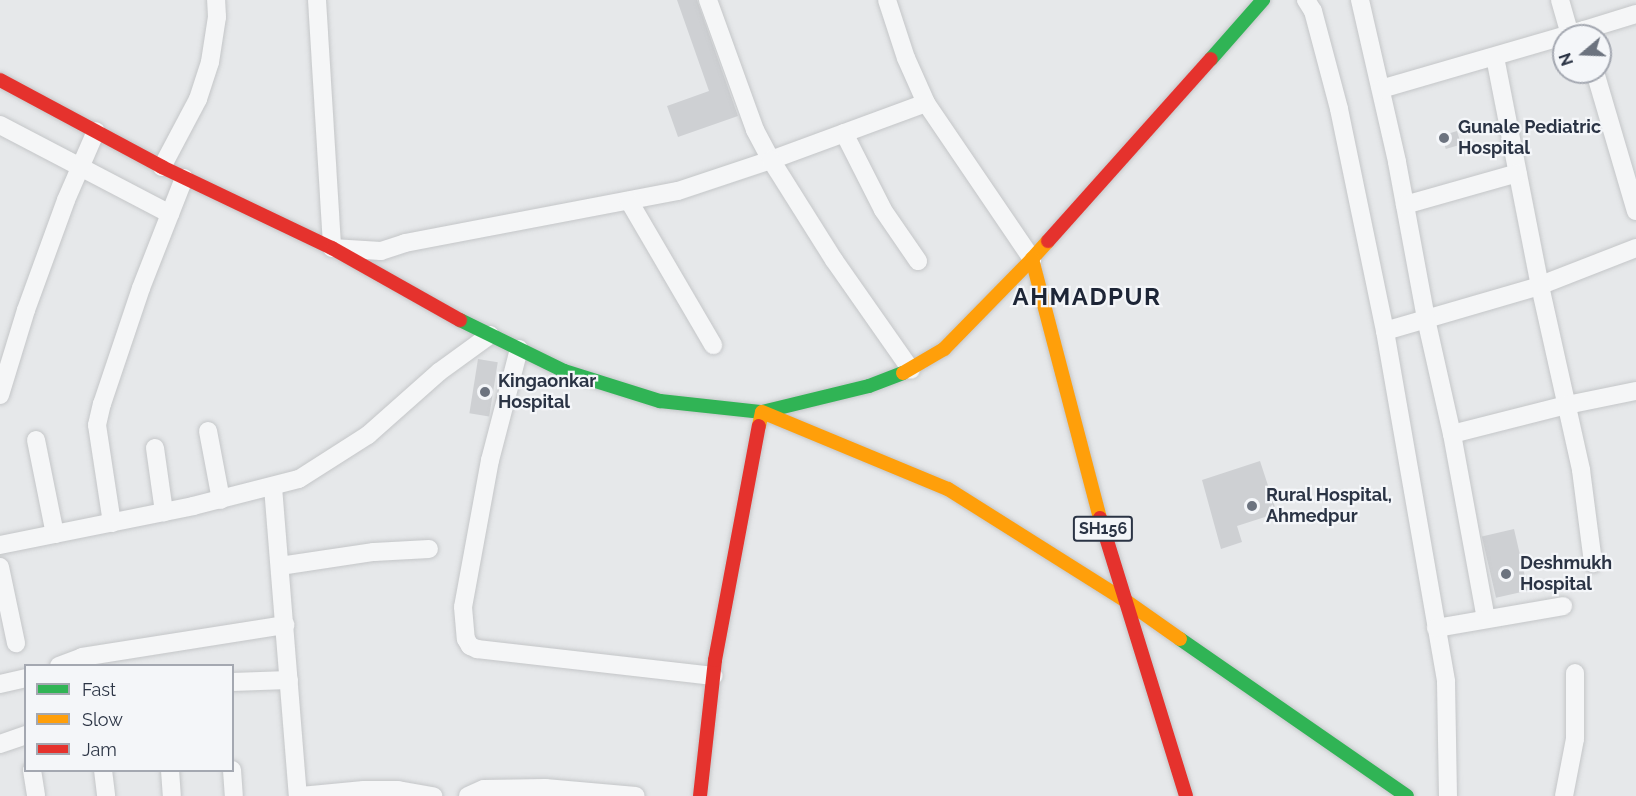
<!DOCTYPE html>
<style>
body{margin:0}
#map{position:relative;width:1636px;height:796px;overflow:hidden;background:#e6e8ea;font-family:Raleway,sans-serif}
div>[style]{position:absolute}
.building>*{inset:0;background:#ced0d3;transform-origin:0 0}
.roads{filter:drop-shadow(0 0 2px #c4c6c8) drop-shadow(0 0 2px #c4c6c8)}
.street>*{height:18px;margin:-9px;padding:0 9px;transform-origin:9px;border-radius:9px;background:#f5f6f7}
.fast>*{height:14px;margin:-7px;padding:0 7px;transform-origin:7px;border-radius:7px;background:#30b455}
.slow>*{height:14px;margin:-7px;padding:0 7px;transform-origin:7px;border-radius:7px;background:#ff9f0a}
.jam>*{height:14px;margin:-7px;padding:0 7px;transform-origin:7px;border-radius:7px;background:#e5322d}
.dots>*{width:16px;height:16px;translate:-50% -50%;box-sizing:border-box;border:3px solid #f4f6f9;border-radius:50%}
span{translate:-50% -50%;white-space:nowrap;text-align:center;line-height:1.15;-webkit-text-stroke:4.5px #f4f6f9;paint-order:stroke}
.shield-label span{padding:2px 4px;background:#f4f6f9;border:2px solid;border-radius:4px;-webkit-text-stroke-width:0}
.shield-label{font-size:16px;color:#2b3445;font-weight:700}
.poi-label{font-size:18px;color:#2b3445;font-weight:700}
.left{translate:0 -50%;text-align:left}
.district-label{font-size:24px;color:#1d2536;font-weight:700;letter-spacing:1.5px}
.legend{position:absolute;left:24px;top:664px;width:210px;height:108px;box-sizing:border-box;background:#f4f6f9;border:2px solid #a4a8b1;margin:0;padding:8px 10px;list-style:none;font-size:18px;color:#2b3445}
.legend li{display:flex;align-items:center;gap:12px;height:30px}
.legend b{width:30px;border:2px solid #a4a8b1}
.north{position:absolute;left:1552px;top:24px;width:60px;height:60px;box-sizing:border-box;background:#f4f6f9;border:2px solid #a4a8b1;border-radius:50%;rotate:251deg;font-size:16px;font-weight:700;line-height:24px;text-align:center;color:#2b3445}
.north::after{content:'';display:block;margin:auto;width:21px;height:27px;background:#6c737f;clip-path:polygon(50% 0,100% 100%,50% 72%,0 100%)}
</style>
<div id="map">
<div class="building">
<div style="clip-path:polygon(677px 0,697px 0,738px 116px,678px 137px,667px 106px,709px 91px)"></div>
<div style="left:1457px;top:131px;width:14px;height:16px;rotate:73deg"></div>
<div style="left:478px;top:359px;width:20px;height:55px;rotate:9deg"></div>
<div style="clip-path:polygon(1260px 461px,1277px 513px,1237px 526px,1242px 542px,1221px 549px,1202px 480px)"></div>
<div style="left:1514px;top:529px;width:63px;height:33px;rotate:77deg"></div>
</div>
<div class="roads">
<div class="street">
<div style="left:317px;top:0;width:248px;rotate:86.5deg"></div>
<div style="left:332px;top:248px;width:49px;rotate:3.5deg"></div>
<div style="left:381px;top:251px;width:25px;rotate:-18deg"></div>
<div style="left:405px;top:243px;width:278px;rotate:-10.8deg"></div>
<div style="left:678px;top:191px;width:98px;rotate:-18.4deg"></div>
<div style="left:771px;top:160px;width:165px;rotate:-20.2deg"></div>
<div style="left:708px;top:0;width:138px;rotate:70.1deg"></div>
<div style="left:755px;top:130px;width:34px;rotate:62deg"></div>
<div style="left:771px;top:160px;width:118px;rotate:57.8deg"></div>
<div style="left:834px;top:260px;width:134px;rotate:55deg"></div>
<div style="left:887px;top:0;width:61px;rotate:71.9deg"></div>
<div style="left:906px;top:58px;width:49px;rotate:66deg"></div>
<div style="left:926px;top:103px;width:189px;rotate:55.8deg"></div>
<div style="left:1306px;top:0;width:13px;rotate:58deg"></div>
<div style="left:1313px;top:11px;width:101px;rotate:75.1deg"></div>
<div style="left:1339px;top:109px;width:227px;rotate:78.3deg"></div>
<div style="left:1385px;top:331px;width:157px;rotate:-16.2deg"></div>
<div style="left:1536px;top:287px;width:107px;rotate:-21.3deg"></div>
<div style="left:1360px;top:0;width:166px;rotate:77.1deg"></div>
<div style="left:1397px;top:162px;width:160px;rotate:79.5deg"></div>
<div style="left:1426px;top:319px;width:118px;rotate:77.3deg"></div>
<div style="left:1452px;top:434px;width:188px;rotate:79.6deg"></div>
<div style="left:1560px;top:0;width:35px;rotate:74deg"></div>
<div style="left:1586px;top:36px;width:6px;rotate:-108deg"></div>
<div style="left:1584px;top:30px;width:54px;rotate:-17.1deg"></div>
<div style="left:1495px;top:57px;width:233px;rotate:78.9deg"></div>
<div style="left:1540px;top:286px;width:189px;rotate:77.4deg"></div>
<div style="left:1581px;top:470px;width:94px;rotate:82.6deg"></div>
<div style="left:1595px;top:72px;width:145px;rotate:73.6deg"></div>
<div style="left:1381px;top:89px;width:211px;rotate:-16.2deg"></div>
<div style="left:0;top:125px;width:192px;rotate:27.6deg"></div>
<div style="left:844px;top:133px;width:86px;rotate:63.1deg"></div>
<div style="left:883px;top:210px;width:62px;rotate:55.5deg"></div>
<div style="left:162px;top:167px;width:77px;rotate:-62.1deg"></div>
<div style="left:198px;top:99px;width:39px;rotate:-72deg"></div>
<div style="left:210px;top:62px;width:46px;rotate:-81.2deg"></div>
<div style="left:217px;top:17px;width:17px;rotate:-93deg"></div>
<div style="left:629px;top:201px;width:167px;rotate:59.7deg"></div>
<div style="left:1405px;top:205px;width:117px;rotate:-15.8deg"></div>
<div style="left:1385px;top:331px;width:356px;rotate:80.1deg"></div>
<div style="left:1446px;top:682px;width:114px;rotate:89deg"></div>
<div style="left:519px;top:349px;width:115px;rotate:104.6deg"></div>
<div style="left:490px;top:460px;width:149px;rotate:100.4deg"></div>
<div style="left:463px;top:607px;width:32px;rotate:85deg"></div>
<div style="left:466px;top:639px;width:8px;rotate:60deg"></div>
<div style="left:470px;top:646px;width:8px;rotate:23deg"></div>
<div style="left:477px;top:649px;width:238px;rotate:6.5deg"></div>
<div style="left:0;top:395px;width:89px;rotate:-73deg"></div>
<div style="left:26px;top:310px;width:117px;rotate:-70deg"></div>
<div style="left:66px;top:200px;width:75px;rotate:-66.5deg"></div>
<div style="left:208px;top:431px;width:70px;rotate:79.3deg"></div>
<div style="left:1452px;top:434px;width:119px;rotate:-14.2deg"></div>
<div style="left:1567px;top:405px;width:70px;rotate:-11.5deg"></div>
<div style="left:36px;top:440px;width:96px;rotate:78.6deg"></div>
<div style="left:155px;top:448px;width:65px;rotate:82deg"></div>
<div style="left:273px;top:487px;width:310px;rotate:85.4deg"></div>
<div style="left:112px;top:523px;width:99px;rotate:-98.7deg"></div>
<div style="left:97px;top:425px;width:22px;rotate:-77deg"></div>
<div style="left:102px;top:404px;width:122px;rotate:-71.4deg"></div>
<div style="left:141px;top:288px;width:118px;rotate:-68.6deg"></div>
<div style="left:0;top:545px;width:197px;rotate:-11.4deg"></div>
<div style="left:193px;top:506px;width:109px;rotate:-14.3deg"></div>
<div style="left:299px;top:479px;width:82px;rotate:-32.5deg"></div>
<div style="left:368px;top:435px;width:95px;rotate:-41.6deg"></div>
<div style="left:439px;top:372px;width:63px;rotate:-36deg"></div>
<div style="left:280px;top:566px;width:95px;rotate:-8.5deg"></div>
<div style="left:374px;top:552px;width:55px;rotate:-3.1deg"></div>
<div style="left:0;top:567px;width:78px;rotate:78.1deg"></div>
<div style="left:1436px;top:628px;width:129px;rotate:-9.8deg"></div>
<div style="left:59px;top:666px;width:25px;rotate:-21deg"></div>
<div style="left:82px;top:657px;width:206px;rotate:-9deg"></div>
<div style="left:232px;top:682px;width:57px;rotate:-2deg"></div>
<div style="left:0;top:684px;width:27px;rotate:-13deg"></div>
<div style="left:0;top:744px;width:28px;rotate:-19deg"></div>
<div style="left:32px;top:770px;width:26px;rotate:81deg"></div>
<div style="left:103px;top:770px;width:26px;rotate:83deg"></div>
<div style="left:170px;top:770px;width:26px;rotate:86deg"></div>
<div style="left:232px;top:770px;width:26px;rotate:86deg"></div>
<div style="left:301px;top:796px;width:63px;rotate:-5.4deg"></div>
<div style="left:364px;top:790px;width:34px"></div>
<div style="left:398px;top:790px;width:36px;rotate:10deg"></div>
<div style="left:468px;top:796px;width:17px;rotate:-24deg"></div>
<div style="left:484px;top:789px;width:61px;rotate:-0.9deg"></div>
<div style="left:545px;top:788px;width:91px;rotate:5deg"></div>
<div style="left:1564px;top:796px;width:58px;rotate:-79.1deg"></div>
<div style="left:1575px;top:739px;width:66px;rotate:-90deg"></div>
</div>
<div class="fast">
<div style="left:1211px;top:59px;width:79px;rotate:-48.6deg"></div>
<div style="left:460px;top:320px;width:116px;rotate:26.1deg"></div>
<div style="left:564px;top:371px;width:101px;rotate:17.4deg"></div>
<div style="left:660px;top:401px;width:103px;rotate:6.2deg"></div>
<div style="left:762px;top:412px;width:110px;rotate:-13.7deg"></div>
<div style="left:869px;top:386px;width:36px;rotate:-21deg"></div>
<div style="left:1180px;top:639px;width:276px;rotate:34.7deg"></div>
</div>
<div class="slow">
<div style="left:1048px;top:241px;width:24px;rotate:132deg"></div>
<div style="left:1032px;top:259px;width:268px;rotate:75.3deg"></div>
<div style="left:903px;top:373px;width:48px;rotate:-30.3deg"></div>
<div style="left:944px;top:349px;width:126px;rotate:-45.6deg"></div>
<div style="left:759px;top:426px;width:14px;rotate:-78deg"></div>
<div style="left:762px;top:412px;width:201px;rotate:22.5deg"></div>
<div style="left:948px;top:489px;width:210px;rotate:32.2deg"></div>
<div style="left:1126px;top:601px;width:66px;rotate:35.1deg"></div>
</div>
<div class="jam">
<div style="left:0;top:80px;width:184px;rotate:28.2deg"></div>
<div style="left:162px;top:167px;width:188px;rotate:25.5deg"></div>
<div style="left:332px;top:248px;width:147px;rotate:29.4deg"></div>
<div style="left:1048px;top:241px;width:244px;rotate:-48.2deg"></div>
<div style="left:1100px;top:518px;width:291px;rotate:72.8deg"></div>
<div style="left:700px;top:796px;width:137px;rotate:-83.7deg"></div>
<div style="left:715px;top:660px;width:238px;rotate:-79.4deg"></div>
</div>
</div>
<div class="dots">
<div style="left:1444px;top:138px;background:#6c737f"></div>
<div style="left:485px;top:392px;background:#6c737f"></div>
<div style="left:1252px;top:506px;background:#6c737f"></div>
<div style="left:1506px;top:574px;background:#6c737f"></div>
</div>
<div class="shield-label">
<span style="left:1103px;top:529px">SH156</span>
</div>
<div class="poi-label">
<span class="left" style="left:1458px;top:138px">Gunale Pediatric<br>Hospital</span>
<span class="left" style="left:498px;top:392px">Kingaonkar<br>Hospital</span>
<span class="left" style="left:1266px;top:506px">Rural Hospital,<br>Ahmedpur</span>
<span class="left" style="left:1520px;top:574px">Deshmukh<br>Hospital</span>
</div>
<div class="district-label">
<span style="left:1087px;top:297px">AHMADPUR</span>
</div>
<ul class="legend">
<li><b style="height:8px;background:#30b455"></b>Fast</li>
<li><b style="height:8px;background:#ff9f0a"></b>Slow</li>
<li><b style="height:8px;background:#e5322d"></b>Jam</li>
</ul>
<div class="north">N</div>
</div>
